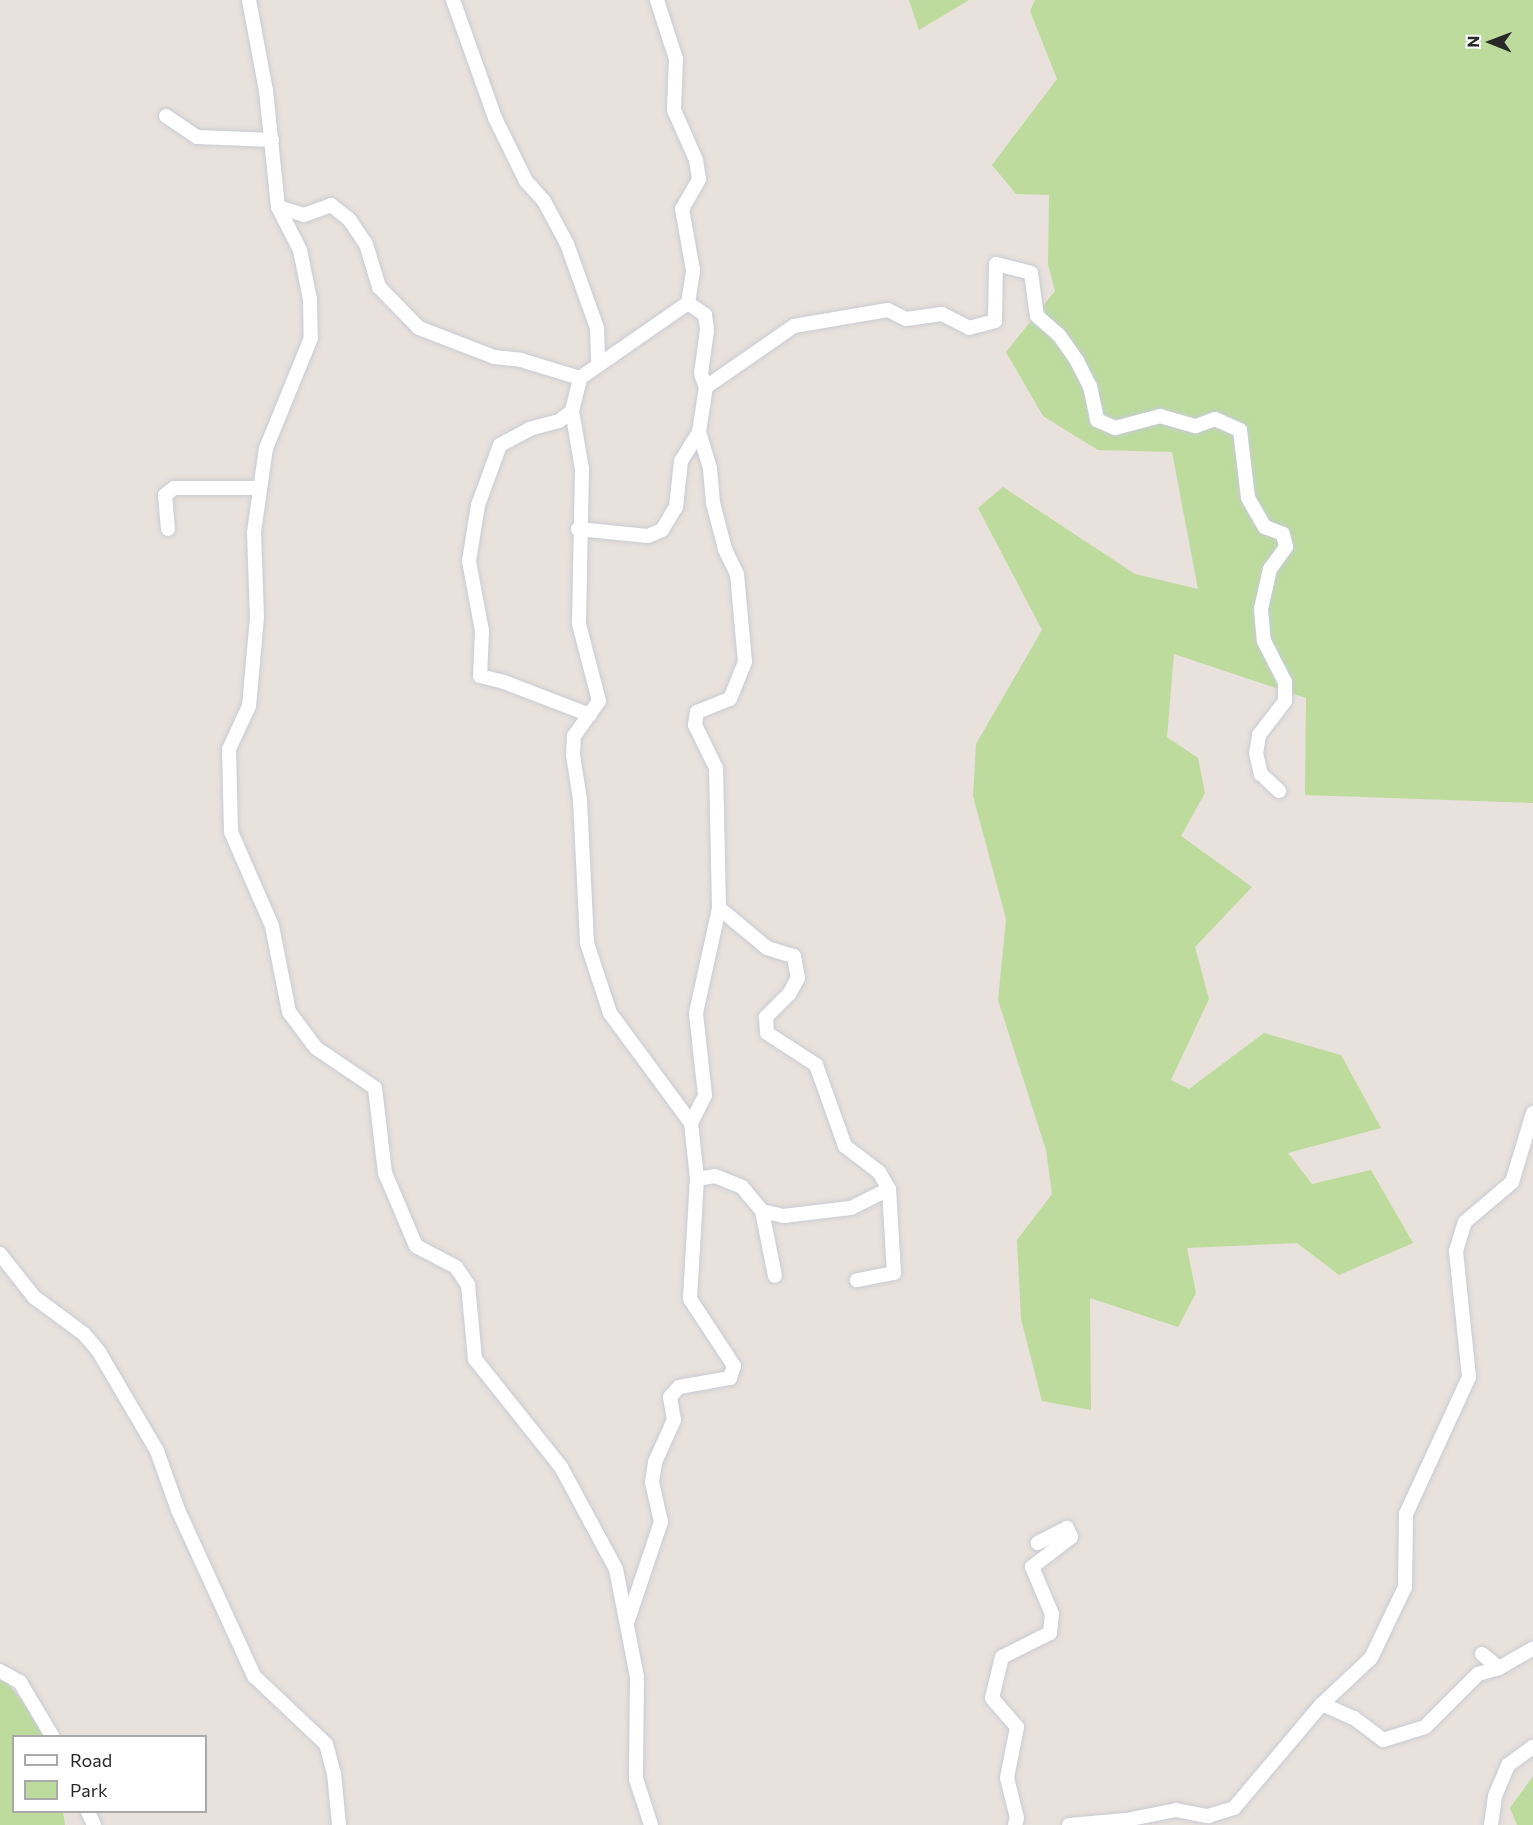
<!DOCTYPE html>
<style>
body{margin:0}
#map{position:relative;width:1533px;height:1825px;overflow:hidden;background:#e9e1db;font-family:Commissioner,sans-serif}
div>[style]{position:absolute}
.green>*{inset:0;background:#bcdb9c}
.roads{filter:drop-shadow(0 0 2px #c7ccd5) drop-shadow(0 0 2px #c7ccd5)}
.minor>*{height:14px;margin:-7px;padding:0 7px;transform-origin:7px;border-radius:7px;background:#fff}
span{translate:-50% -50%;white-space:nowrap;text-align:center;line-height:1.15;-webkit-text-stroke:6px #fff;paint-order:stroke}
.legend{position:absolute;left:12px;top:1735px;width:195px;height:78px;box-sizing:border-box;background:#fff;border:2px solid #a9a9a9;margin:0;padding:8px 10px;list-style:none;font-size:18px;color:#282828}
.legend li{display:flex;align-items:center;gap:12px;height:30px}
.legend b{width:30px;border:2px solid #a9a9a9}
.north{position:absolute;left:1461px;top:12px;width:60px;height:60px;-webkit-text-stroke:4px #fff;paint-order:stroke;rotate:271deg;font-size:16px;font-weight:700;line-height:24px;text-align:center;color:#282828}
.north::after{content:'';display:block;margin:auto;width:21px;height:27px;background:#282828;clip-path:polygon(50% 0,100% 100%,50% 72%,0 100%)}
</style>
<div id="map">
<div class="green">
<div style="clip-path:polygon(909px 0,969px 0,919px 30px)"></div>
<div style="clip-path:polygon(1035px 0,1533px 0,1533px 803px,1305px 795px,1306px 698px,1174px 654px,1167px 737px,1198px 758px,1205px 793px,1181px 836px,1252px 887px,1195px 947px,1209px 999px,1171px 1080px,1189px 1089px,1264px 1033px,1341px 1055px,1381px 1128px,1288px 1153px,1312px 1184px,1371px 1170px,1413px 1243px,1339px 1275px,1297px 1243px,1187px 1248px,1196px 1293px,1178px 1327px,1090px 1298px,1091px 1410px,1042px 1401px,1021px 1319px,1017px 1240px,1052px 1194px,1046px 1150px,998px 1000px,1006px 919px,973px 796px,976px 744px,1042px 630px,978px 508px,1003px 487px,1135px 574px,1198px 589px,1172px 452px,1098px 450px,1043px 416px,1006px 352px,1055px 291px,1048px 264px,1049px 195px,1016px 194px,992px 165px,1057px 79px,1030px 11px)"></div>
<div style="clip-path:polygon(0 1675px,53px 1736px,14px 1736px,14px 1812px,63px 1812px,65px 1825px,0 1825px)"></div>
<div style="clip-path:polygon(1533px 1776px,1533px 1825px,1517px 1825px,1510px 1808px)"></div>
</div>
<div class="roads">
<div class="minor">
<div style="left:249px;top:0;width:93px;rotate:79.4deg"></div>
<div style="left:266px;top:91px;width:117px;rotate:84.1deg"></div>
<div style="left:278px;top:207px;width:48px;rotate:62.9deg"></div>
<div style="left:300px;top:250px;width:50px;rotate:78.5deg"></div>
<div style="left:310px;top:299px;width:39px;rotate:89deg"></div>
<div style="left:311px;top:338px;width:119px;rotate:112.2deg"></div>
<div style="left:266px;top:448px;width:85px;rotate:98.1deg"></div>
<div style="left:254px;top:532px;width:85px;rotate:88deg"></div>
<div style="left:257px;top:617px;width:89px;rotate:95.1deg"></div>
<div style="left:249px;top:706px;width:47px;rotate:114.9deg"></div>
<div style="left:229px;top:749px;width:83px;rotate:88.6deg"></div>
<div style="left:231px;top:832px;width:103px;rotate:66.4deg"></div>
<div style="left:272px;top:926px;width:88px;rotate:78.8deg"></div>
<div style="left:289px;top:1012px;width:45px;rotate:53.1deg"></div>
<div style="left:316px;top:1048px;width:71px;rotate:34.1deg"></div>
<div style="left:375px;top:1088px;width:86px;rotate:83.3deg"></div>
<div style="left:385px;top:1173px;width:79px;rotate:67deg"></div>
<div style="left:416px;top:1246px;width:45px;rotate:27.7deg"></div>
<div style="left:456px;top:1267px;width:22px;rotate:56deg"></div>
<div style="left:468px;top:1285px;width:74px;rotate:84.6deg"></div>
<div style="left:475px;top:1359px;width:138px;rotate:51.5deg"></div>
<div style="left:561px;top:1467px;width:116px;rotate:61.7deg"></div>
<div style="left:616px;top:1569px;width:110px;rotate:79deg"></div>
<div style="left:637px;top:1677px;width:102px;rotate:90.6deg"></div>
<div style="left:636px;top:1779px;width:48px;rotate:71.9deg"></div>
<div style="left:453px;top:0;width:125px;rotate:70.4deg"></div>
<div style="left:495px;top:118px;width:70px;rotate:63.8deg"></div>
<div style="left:526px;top:181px;width:27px;rotate:48deg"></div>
<div style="left:544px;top:201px;width:49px;rotate:61.9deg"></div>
<div style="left:567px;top:244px;width:89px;rotate:70.3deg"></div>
<div style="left:597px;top:328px;width:35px;rotate:88deg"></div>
<div style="left:166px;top:116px;width:37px;rotate:34deg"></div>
<div style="left:197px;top:137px;width:75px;rotate:2.3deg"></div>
<div style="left:278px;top:207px;width:27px;rotate:17deg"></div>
<div style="left:304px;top:215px;width:29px;rotate:-20deg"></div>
<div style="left:331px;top:205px;width:23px;rotate:38deg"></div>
<div style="left:349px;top:219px;width:30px;rotate:56deg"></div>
<div style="left:366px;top:244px;width:45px;rotate:73.2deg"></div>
<div style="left:379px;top:287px;width:57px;rotate:45.7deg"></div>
<div style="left:419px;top:328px;width:80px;rotate:21.1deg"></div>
<div style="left:494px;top:357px;width:27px;rotate:6deg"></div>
<div style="left:521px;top:360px;width:62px;rotate:17deg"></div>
<div style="left:688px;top:303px;width:21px;rotate:35deg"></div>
<div style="left:705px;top:315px;width:15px;rotate:82deg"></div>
<div style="left:707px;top:330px;width:44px;rotate:97.8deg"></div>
<div style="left:701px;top:374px;width:14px;rotate:69deg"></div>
<div style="left:572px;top:411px;width:16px;rotate:142deg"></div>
<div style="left:559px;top:421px;width:30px;rotate:165deg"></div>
<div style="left:530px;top:429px;width:34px;rotate:152deg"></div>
<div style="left:500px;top:445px;width:64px;rotate:110.1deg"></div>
<div style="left:478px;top:505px;width:57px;rotate:99.1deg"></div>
<div style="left:469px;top:561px;width:71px;rotate:79.5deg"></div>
<div style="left:482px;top:631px;width:45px;rotate:92.5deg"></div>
<div style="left:480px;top:676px;width:25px;rotate:14deg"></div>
<div style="left:504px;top:682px;width:92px;rotate:21deg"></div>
<div style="left:168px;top:529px;width:34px;rotate:-95deg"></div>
<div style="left:165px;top:495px;width:11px;rotate:-38deg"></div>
<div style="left:174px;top:488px;width:86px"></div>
<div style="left:578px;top:529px;width:70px;rotate:5.7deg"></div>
<div style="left:648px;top:536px;width:15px;rotate:-23deg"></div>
<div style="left:662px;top:530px;width:27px;rotate:-59deg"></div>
<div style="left:676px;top:507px;width:46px;rotate:-83.8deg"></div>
<div style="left:681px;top:461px;width:34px;rotate:-58deg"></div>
<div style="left:699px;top:432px;width:46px;rotate:-81.2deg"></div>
<div style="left:706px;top:387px;width:107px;rotate:-34.7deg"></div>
<div style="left:794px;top:326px;width:95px;rotate:-9.7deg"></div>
<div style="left:888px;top:310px;width:20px;rotate:27deg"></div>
<div style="left:906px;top:319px;width:36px;rotate:-8deg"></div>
<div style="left:942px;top:314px;width:30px;rotate:27deg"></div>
<div style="left:969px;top:328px;width:27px;rotate:-15deg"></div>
<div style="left:995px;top:321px;width:57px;rotate:-89deg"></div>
<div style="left:996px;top:264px;width:36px;rotate:14deg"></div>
<div style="left:1031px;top:273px;width:43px;rotate:82.1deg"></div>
<div style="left:1037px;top:316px;width:29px;rotate:41deg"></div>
<div style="left:1059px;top:335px;width:32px;rotate:55deg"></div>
<div style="left:1077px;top:361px;width:28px;rotate:63deg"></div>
<div style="left:1090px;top:386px;width:35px;rotate:78deg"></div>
<div style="left:1097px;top:420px;width:20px;rotate:24deg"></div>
<div style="left:1115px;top:428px;width:47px;rotate:-14.9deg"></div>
<div style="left:1160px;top:416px;width:37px;rotate:16deg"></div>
<div style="left:1196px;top:426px;width:20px;rotate:-20deg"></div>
<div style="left:1215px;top:419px;width:27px;rotate:24deg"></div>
<div style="left:1240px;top:430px;width:68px;rotate:83.3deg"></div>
<div style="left:1248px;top:498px;width:34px;rotate:60deg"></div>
<div style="left:1265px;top:527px;width:19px;rotate:21deg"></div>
<div style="left:1283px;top:534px;width:13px;rotate:77deg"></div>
<div style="left:1286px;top:547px;width:27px;rotate:126deg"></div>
<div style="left:1270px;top:569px;width:41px;rotate:102.7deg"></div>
<div style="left:1261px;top:609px;width:32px;rotate:85deg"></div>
<div style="left:1264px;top:641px;width:46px;rotate:62.9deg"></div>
<div style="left:1285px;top:682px;width:19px;rotate:90deg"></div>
<div style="left:1285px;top:701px;width:43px;rotate:127.4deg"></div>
<div style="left:1259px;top:735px;width:18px;rotate:99deg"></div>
<div style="left:1256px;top:753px;width:22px;rotate:77deg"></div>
<div style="left:1261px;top:774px;width:25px;rotate:43deg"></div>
<div style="left:719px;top:908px;width:62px;rotate:39.8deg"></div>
<div style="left:767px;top:948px;width:28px;rotate:17deg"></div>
<div style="left:794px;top:956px;width:22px;rotate:80deg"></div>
<div style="left:798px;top:978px;width:18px;rotate:119deg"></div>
<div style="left:789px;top:994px;width:33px;rotate:135deg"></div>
<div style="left:766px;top:1017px;width:16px;rotate:86deg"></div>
<div style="left:767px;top:1033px;width:59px;rotate:33.1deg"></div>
<div style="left:816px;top:1065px;width:86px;rotate:70.3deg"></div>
<div style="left:845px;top:1146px;width:43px;rotate:37.4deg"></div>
<div style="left:879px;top:1172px;width:20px;rotate:60deg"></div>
<div style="left:691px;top:1123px;width:31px;rotate:-63deg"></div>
<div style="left:705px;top:1095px;width:82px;rotate:-96.3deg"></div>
<div style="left:696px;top:1013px;width:107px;rotate:-77.6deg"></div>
<div style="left:719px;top:908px;width:140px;rotate:-91.2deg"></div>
<div style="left:716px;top:768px;width:48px;rotate:-116deg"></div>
<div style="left:695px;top:725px;width:13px;rotate:-81deg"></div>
<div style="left:697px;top:712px;width:35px;rotate:-22deg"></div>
<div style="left:730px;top:699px;width:40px;rotate:-68deg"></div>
<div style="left:745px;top:662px;width:88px;rotate:-95.2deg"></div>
<div style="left:737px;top:574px;width:28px;rotate:-116deg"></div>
<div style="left:725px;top:549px;width:48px;rotate:-104.6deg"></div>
<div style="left:713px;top:503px;width:35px;rotate:-95deg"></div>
<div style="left:710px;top:468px;width:38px;rotate:-107deg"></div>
<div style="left:697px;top:1179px;width:18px;rotate:-9deg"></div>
<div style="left:715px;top:1176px;width:29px;rotate:22deg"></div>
<div style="left:742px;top:1187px;width:31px;rotate:50deg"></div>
<div style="left:762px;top:1211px;width:66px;rotate:78.7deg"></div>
<div style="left:762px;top:1211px;width:22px;rotate:13deg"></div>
<div style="left:783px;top:1216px;width:68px;rotate:-6.7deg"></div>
<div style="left:851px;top:1208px;width:42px;rotate:-26.6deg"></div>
<div style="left:889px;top:1189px;width:84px;rotate:86.6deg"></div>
<div style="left:894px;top:1273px;width:38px;rotate:169deg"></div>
<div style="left:0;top:1254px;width:55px;rotate:51.7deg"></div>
<div style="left:34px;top:1297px;width:62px;rotate:36.5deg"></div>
<div style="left:84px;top:1334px;width:23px;rotate:50deg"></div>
<div style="left:99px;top:1352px;width:115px;rotate:59.6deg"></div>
<div style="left:157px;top:1451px;width:63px;rotate:70.4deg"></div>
<div style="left:178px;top:1510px;width:183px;rotate:65.4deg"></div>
<div style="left:254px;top:1676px;width:99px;rotate:43.4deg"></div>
<div style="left:326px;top:1744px;width:30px;rotate:75deg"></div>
<div style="left:334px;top:1773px;width:52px;rotate:84.5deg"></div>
<div style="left:628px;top:1620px;width:103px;rotate:-71.4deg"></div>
<div style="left:661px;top:1522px;width:41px;rotate:-102.7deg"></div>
<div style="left:652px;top:1482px;width:20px;rotate:-81deg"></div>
<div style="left:655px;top:1462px;width:46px;rotate:-65.7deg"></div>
<div style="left:674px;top:1420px;width:23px;rotate:-100deg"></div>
<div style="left:670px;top:1397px;width:13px;rotate:-48deg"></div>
<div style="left:679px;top:1387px;width:52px;rotate:-10deg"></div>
<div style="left:730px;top:1378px;width:13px;rotate:-72deg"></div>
<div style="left:734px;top:1366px;width:80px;rotate:-123.3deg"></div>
<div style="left:690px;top:1299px;width:120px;rotate:-86.7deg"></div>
<div style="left:697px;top:1179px;width:56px;rotate:-96.1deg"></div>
<div style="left:691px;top:1123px;width:137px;rotate:-126.4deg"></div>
<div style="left:610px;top:1013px;width:74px;rotate:-108.2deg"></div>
<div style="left:587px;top:943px;width:143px;rotate:-92.8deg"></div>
<div style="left:580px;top:800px;width:46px;rotate:-98.8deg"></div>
<div style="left:573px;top:755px;width:19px;rotate:-87deg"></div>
<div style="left:574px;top:736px;width:43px;rotate:-54.5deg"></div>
<div style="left:599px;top:701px;width:80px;rotate:-104.6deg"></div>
<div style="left:579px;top:624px;width:155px;rotate:-88.9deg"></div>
<div style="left:582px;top:469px;width:59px;rotate:-99.8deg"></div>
<div style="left:572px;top:411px;width:34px;rotate:-76deg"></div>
<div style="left:580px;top:378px;width:131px;rotate:-34.8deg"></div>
<div style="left:688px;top:303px;width:33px;rotate:-81deg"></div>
<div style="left:693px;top:270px;width:62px;rotate:-100.2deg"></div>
<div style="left:682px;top:209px;width:34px;rotate:-60deg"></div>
<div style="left:699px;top:179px;width:19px;rotate:-99deg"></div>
<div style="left:696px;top:160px;width:55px;rotate:-113.7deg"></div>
<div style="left:674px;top:110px;width:51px;rotate:-87.8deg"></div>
<div style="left:676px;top:59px;width:62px;rotate:-107.9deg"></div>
<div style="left:1482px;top:1654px;width:22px;rotate:39deg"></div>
<div style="left:0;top:1671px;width:23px;rotate:29deg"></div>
<div style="left:20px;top:1682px;width:63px;rotate:59.3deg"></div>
<div style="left:1322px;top:1704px;width:35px;rotate:24deg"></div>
<div style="left:1354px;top:1718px;width:36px;rotate:37deg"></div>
<div style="left:1383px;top:1740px;width:44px;rotate:-17.2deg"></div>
<div style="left:1425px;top:1727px;width:75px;rotate:-45deg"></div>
<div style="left:1478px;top:1674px;width:22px;rotate:-16deg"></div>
<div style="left:1499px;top:1668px;width:39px;rotate:-30deg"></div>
<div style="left:88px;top:1812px;width:14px;rotate:65deg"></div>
<div style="left:1015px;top:1825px;width:7px;rotate:-74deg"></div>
<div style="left:1017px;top:1818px;width:41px;rotate:-104deg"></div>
<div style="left:1007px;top:1778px;width:52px;rotate:-78.9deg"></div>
<div style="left:1017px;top:1727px;width:38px;rotate:-131deg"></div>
<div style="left:992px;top:1698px;width:42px;rotate:-76.3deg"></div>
<div style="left:1002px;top:1657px;width:54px;rotate:-26.6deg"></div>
<div style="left:1050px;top:1633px;width:19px;rotate:-84deg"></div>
<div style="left:1052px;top:1614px;width:51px;rotate:-113.1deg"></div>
<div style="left:1032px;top:1567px;width:49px;rotate:-37.6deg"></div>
<div style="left:1071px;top:1537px;width:10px;rotate:-114deg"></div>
<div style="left:1067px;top:1528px;width:33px;rotate:153deg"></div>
<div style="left:1069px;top:1825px;width:57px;rotate:-5deg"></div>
<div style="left:1126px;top:1820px;width:51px;rotate:-11.3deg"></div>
<div style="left:1176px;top:1810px;width:33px;rotate:11deg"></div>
<div style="left:1208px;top:1816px;width:27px;rotate:-17deg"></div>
<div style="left:1234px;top:1808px;width:136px;rotate:-49.8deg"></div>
<div style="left:1322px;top:1704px;width:67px;rotate:-43.2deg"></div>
<div style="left:1371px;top:1658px;width:79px;rotate:-64.4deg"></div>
<div style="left:1405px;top:1587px;width:73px;rotate:-89.2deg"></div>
<div style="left:1406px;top:1514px;width:151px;rotate:-65.3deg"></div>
<div style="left:1469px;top:1377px;width:127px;rotate:-95.9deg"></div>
<div style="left:1456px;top:1251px;width:30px;rotate:-73deg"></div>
<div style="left:1465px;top:1222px;width:62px;rotate:-40.4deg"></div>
<div style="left:1512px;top:1182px;width:72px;rotate:-73.1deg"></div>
<div style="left:1491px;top:1825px;width:29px;rotate:-82deg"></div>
<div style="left:1495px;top:1796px;width:34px;rotate:-67deg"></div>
<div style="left:1508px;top:1765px;width:31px;rotate:-36deg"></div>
</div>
</div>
<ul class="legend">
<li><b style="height:8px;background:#fff"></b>Road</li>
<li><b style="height:16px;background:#bcdb9c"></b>Park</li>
</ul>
<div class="north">N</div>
</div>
